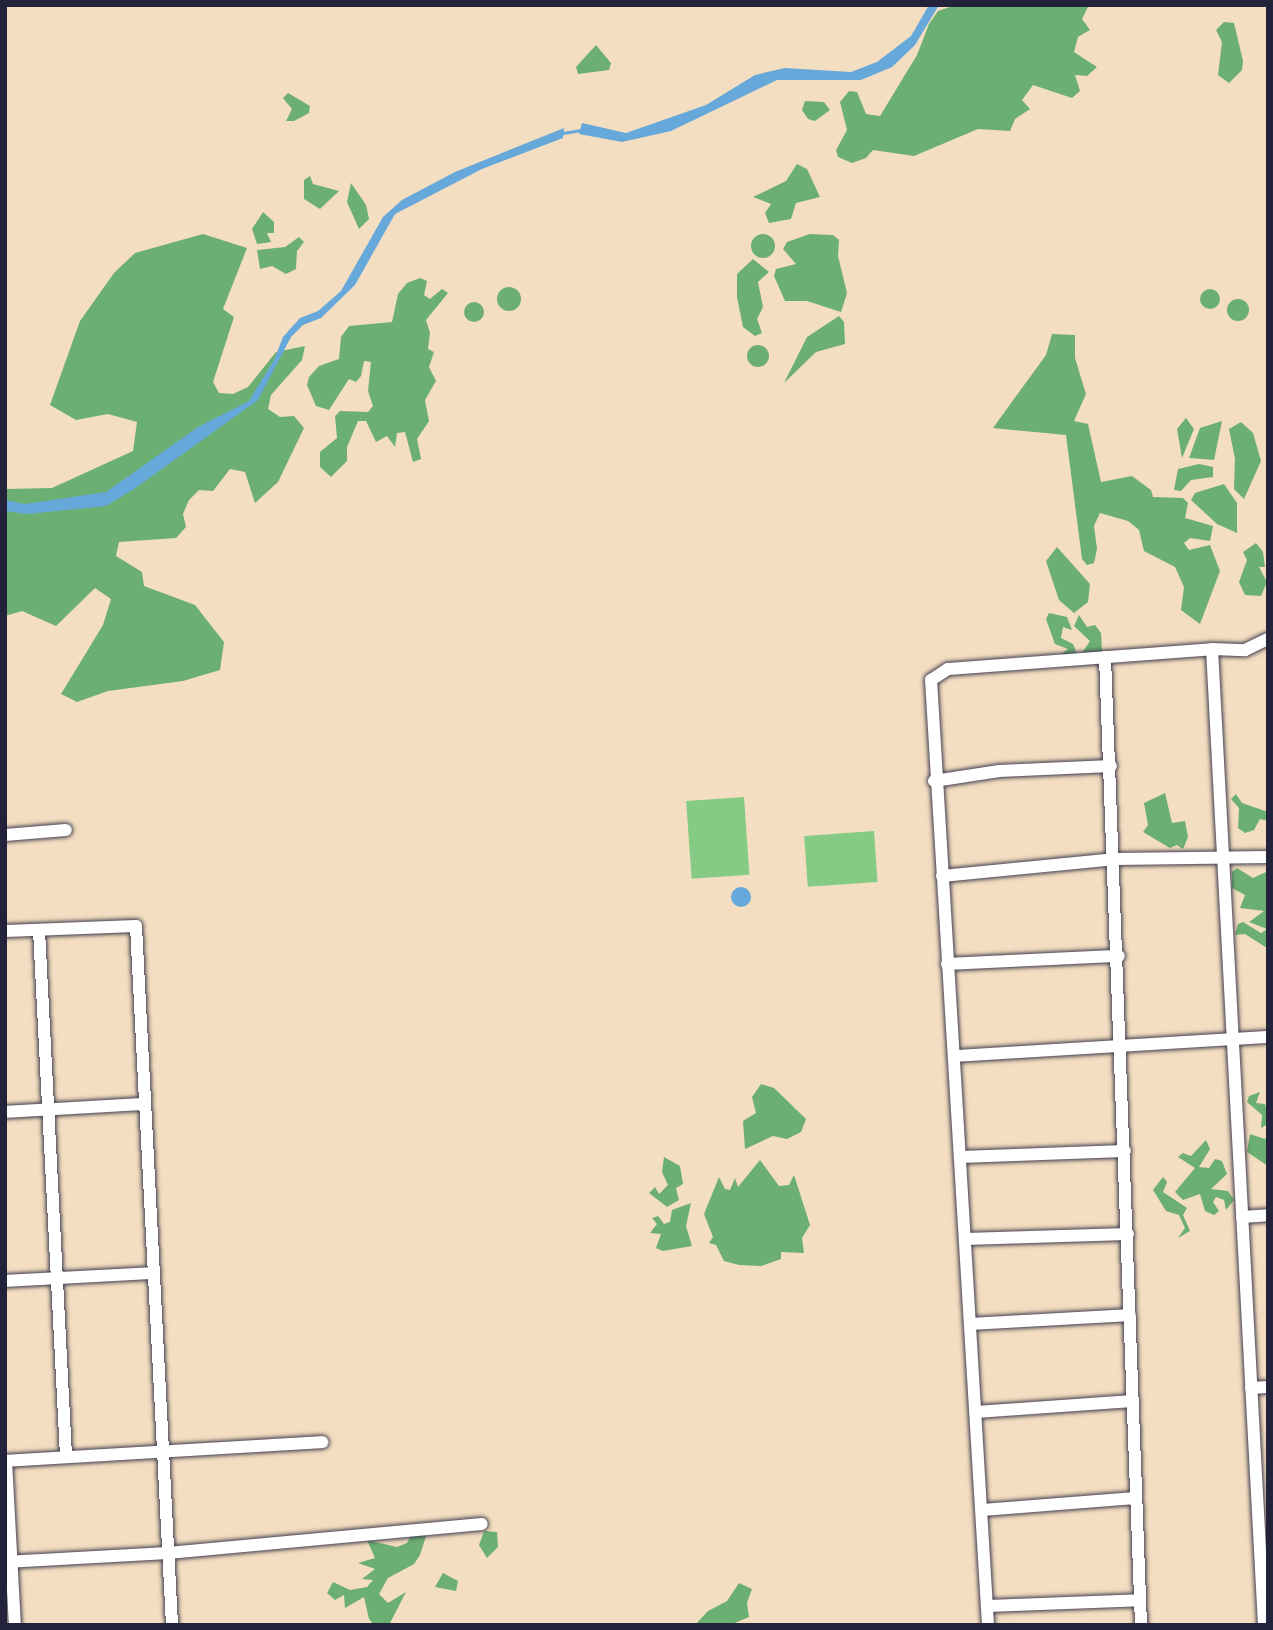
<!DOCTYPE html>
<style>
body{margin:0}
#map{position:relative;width:1273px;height:1630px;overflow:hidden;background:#f4dec1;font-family:"Indie Flower",sans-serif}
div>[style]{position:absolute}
.green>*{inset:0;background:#86cb85;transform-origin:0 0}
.forest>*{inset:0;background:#6caf72}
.round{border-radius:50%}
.water>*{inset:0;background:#66a8da}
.stream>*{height:2.5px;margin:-1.25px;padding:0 1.25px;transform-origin:1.25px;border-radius:1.25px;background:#66a8da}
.roads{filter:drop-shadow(0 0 2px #423e4f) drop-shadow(0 0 2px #423e4f)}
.minor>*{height:12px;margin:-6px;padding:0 6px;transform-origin:6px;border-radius:6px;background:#fff}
span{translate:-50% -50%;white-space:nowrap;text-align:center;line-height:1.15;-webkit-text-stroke:7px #fcf5e5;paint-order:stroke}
.frame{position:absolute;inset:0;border:7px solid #22223b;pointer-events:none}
</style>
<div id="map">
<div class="green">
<div style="left:744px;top:797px;width:78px;height:58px;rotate:86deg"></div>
<div style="left:874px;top:831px;width:51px;height:70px;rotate:86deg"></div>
</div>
<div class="forest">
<div style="clip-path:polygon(956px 5px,1089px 5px,1082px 19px,1090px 30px,1078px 37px,1074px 52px,1097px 67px,1087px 76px,1075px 75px,1080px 91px,1072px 98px,1033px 85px,1022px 100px,1030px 109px,1015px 119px,1010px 131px,978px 129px,914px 156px,873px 150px,866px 158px,852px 163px,838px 157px,836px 150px,847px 130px,840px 102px,849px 91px,857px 92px,866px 114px,880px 116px,917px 55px,929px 24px,938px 11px)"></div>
<div style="clip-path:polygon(1224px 22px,1234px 23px,1243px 61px,1242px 70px,1229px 83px,1218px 75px,1222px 42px,1216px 30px)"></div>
<div style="clip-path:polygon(596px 45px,611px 63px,609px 70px,578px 74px,576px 67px)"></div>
<div style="clip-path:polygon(288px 93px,310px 106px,309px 113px,294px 121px,286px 121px,292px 109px,283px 98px)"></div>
<div style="clip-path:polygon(805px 101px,824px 102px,830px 110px,815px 121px,808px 119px,802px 110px)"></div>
<div style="clip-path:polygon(797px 164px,807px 169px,820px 197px,796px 203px,791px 219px,769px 223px,765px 213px,771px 204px,753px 197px,786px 181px)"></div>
<div style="clip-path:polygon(310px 176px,313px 184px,339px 191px,320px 209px,304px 199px,304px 180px)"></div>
<div style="clip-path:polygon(351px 183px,366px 205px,369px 219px,359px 229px,347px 202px)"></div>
<div style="clip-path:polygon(263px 212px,274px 222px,274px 233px,267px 233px,271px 242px,257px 244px,252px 229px)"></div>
<div class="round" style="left:751px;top:234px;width:24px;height:24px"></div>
<div style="clip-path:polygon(203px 234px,247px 248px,223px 309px,234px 317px,213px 382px,219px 393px,233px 394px,248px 387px,276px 352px,305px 346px,302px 360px,271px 395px,268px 409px,280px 417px,294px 416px,304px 428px,278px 482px,255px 503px,245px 472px,230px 469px,213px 491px,199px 490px,189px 500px,183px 514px,186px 527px,176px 538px,119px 542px,116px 556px,142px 572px,144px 586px,195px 605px,224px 642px,220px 670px,183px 681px,108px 691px,77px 702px,61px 694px,103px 625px,111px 599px,95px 588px,56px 626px,22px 611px,5px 616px,5px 489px,52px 488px,133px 451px,137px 422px,108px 414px,76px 420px,50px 405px,80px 321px,114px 273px,135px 253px)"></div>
<div style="clip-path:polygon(810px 234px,833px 235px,839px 240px,838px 256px,847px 293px,841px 312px,807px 301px,785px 301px,774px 276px,776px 269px,796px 264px,783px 249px,787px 242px)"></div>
<div style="clip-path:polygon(299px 237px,304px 242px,297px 251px,296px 269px,286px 274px,272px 266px,260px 269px,257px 250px,285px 247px)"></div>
<div style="clip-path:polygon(753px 259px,769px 272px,758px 282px,763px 307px,757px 319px,762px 333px,755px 336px,743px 327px,737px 297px,737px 274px)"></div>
<div style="clip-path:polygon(420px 278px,427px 281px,424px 295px,430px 299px,442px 289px,448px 293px,426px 320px,430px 333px,428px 349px,434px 352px,429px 367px,436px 381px,425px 400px,429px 421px,417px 439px,421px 459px,413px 462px,405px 432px,397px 433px,395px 447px,387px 436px,376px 442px,366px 421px,358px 421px,347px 447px,347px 461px,331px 477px,320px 467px,320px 452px,337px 438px,335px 416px,340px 411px,368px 412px,373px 406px,368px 391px,371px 362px,364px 361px,361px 376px,356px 382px,349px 379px,329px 410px,316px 406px,307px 385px,309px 377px,319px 366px,339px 359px,341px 337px,349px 326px,392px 322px,398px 294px,407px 283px)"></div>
<div class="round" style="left:497px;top:287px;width:24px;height:24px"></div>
<div class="round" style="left:1200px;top:289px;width:20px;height:20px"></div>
<div class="round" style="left:1227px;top:299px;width:22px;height:22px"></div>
<div class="round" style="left:464px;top:302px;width:20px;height:20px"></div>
<div style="clip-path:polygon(839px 316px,844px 322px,845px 344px,816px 352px,784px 383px,807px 337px)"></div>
<div style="clip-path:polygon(1052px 334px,1075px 335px,1075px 358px,1086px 394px,1074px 421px,1088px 424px,1101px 482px,1132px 476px,1151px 490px,1153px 497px,1183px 498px,1188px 503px,1185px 518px,1213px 526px,1210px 541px,1190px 538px,1184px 543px,1189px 550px,1210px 545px,1220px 571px,1200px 624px,1181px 610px,1184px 587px,1175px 567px,1144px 551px,1139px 530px,1128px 521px,1100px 513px,1094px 526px,1097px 549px,1094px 563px,1087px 565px,1082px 559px,1066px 435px,993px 428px,1046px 355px)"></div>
<div class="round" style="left:747px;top:345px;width:22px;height:22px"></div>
<div style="clip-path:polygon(1186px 418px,1194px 429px,1182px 458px,1177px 429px)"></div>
<div style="clip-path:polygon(1222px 421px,1214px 460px,1189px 458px,1200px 428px)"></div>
<div style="clip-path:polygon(1241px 422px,1253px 433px,1261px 461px,1244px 499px,1234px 489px,1235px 459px,1229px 429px)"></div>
<div style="clip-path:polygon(1199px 464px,1213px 467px,1213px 477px,1191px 480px,1181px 491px,1174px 490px,1178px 469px)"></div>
<div style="clip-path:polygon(1224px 484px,1237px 503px,1237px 533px,1217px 524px,1191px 500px,1195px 493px)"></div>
<div style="clip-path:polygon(1256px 543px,1263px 552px,1265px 567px,1259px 567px,1267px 582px,1261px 596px,1245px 595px,1239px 582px,1247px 560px,1243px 552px)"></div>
<div style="clip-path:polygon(1057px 547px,1090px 584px,1088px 602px,1074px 613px,1059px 600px,1046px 561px)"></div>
<div style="clip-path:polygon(1049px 613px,1067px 617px,1072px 630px,1063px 627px,1061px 638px,1073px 644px,1078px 656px,1060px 655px,1068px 649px,1055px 644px,1046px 619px)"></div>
<div style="clip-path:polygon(1079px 615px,1087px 627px,1095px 625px,1101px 633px,1102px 652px,1082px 653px,1090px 641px,1074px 626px)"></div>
<div style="clip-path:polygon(1165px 793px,1172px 823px,1185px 821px,1188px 837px,1183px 849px,1177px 845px,1170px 848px,1143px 832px,1148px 825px,1144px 803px)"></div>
<div style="clip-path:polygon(1236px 794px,1242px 803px,1268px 812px,1268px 821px,1260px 819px,1254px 830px,1245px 833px,1238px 828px,1239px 808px,1231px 799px)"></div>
<div style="clip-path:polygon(1237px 868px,1253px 878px,1268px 871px,1267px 929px,1249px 922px,1264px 911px,1240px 908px,1245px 895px,1232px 888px,1232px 872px)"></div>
<div style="clip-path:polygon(1243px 922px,1261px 933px,1266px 930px,1267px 948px,1245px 934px,1235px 935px,1238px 924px)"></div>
<div style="clip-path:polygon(761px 1084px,774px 1088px,806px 1119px,801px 1132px,787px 1139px,773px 1136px,745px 1149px,743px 1121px,756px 1113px,752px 1097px)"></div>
<div style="clip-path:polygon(1260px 1092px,1256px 1103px,1265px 1104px,1268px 1114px,1268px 1124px,1261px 1128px,1262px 1115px,1247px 1102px,1249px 1096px)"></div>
<div style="clip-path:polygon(1250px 1134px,1265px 1139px,1268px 1134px,1268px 1166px,1247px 1152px)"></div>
<div style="clip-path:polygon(1206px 1140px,1210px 1149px,1199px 1167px,1209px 1168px,1215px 1159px,1222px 1161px,1227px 1174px,1211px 1189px,1228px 1191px,1234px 1200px,1226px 1210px,1224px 1200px,1216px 1197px,1213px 1202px,1219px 1211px,1214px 1215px,1205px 1211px,1200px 1194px,1183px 1200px,1175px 1192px,1195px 1168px,1178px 1157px,1183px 1153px,1191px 1156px)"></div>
<div style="clip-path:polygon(664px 1157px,680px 1166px,683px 1184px,676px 1188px,679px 1200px,667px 1207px,649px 1193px,655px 1187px,659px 1194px,668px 1185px,662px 1172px)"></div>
<div style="clip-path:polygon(760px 1160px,779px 1186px,789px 1185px,794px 1175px,810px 1225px,802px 1238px,804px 1253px,781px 1252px,781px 1259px,761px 1266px,739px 1265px,724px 1261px,716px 1245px,709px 1243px,713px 1237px,704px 1214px,719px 1177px,725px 1189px,730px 1190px,735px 1178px,738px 1187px)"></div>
<div style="clip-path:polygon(1163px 1177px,1167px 1182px,1163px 1192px,1187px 1208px,1183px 1215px,1190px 1231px,1178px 1238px,1185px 1228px,1179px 1215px,1166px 1211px,1153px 1190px)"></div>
<div style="clip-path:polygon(691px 1203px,686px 1226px,692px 1246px,663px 1251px,656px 1248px,661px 1234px,650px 1233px,657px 1224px,652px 1218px,658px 1216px,664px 1224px,670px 1222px,672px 1210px)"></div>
<div style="clip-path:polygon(484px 1531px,497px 1532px,498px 1547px,487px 1558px,479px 1545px)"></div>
<div style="clip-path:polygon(412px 1533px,426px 1536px,420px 1555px,414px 1564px,388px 1578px,379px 1594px,388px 1603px,406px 1592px,389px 1625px,374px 1625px,369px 1619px,364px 1597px,345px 1608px,344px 1595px,335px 1600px,327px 1593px,333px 1582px,350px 1590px,367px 1587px,373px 1580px,362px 1579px,375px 1569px,358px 1563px,375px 1558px,367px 1540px,397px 1547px,407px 1543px)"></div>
<div style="clip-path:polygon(443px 1573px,458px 1581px,456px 1591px,435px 1587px)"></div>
<div style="clip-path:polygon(739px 1583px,752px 1589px,747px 1603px,749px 1617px,730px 1625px,695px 1625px,708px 1611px,727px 1601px)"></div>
</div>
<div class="water">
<div style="clip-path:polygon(929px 5px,939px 5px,915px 45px,892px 67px,861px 80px,777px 80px,671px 131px,622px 142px,579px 134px,582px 123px,626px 133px,706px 105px,755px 75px,785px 68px,851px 72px,877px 62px,911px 36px)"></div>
<div style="clip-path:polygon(564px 128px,563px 138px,482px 169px,395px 214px,355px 285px,321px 318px,303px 325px,291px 337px,258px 400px,134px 489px,106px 506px,27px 514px,5px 511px,5px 500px,25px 504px,106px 492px,198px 427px,249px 401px,274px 360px,283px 337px,300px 318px,318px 311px,341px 291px,383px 217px,402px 200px,455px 172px)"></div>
<div class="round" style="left:731px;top:887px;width:20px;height:20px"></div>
</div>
<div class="stream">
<div style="left:563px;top:133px;width:18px;rotate:-9deg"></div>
</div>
<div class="roads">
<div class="minor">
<div style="left:1105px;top:657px;width:969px;rotate:87.87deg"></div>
<div style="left:934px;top:781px;width:66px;rotate:-8.7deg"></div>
<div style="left:999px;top:771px;width:112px;rotate:-2.6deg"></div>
<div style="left:5px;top:835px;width:61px;rotate:-4.7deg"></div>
<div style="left:942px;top:876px;width:175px;rotate:-5.6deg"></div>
<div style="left:1116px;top:859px;width:152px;rotate:-0.8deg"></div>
<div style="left:39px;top:930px;width:526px;rotate:87.06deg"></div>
<div style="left:5px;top:931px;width:131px;rotate:-2.2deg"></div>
<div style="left:136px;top:926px;width:700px;rotate:87.05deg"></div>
<div style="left:947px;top:964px;width:172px;rotate:-2.7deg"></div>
<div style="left:955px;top:1056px;width:314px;rotate:-3.5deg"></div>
<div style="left:5px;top:1112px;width:140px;rotate:-3.3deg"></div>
<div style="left:960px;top:1157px;width:165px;rotate:-2.1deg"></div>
<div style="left:1242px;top:1217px;width:26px;rotate:-4deg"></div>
<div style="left:965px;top:1239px;width:163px;rotate:-1.8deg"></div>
<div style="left:5px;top:1281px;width:149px;rotate:-3.1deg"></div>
<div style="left:971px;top:1324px;width:159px;rotate:-3.2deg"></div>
<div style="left:1251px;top:1388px;width:17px;rotate:-3deg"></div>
<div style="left:976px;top:1412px;width:157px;rotate:-4deg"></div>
<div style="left:5px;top:1461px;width:318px;rotate:-3.4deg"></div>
<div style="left:6px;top:1461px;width:164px;rotate:86.9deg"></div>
<div style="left:982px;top:1510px;width:154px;rotate:-4.5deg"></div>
<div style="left:5px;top:1562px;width:163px;rotate:-3.2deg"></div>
<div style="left:168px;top:1553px;width:315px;rotate:-5.3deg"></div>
<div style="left:987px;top:1606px;width:153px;rotate:-2.2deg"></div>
<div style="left:988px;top:1625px;width:947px;rotate:-93.45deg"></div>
<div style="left:931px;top:680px;width:20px;rotate:-33deg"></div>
<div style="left:948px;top:669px;width:265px;rotate:-4.3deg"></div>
<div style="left:1264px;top:1625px;width:977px;rotate:-93.05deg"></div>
<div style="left:1212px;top:649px;width:33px;rotate:2deg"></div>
<div style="left:1245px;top:650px;width:25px;rotate:-26deg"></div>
</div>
</div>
<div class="frame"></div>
</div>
